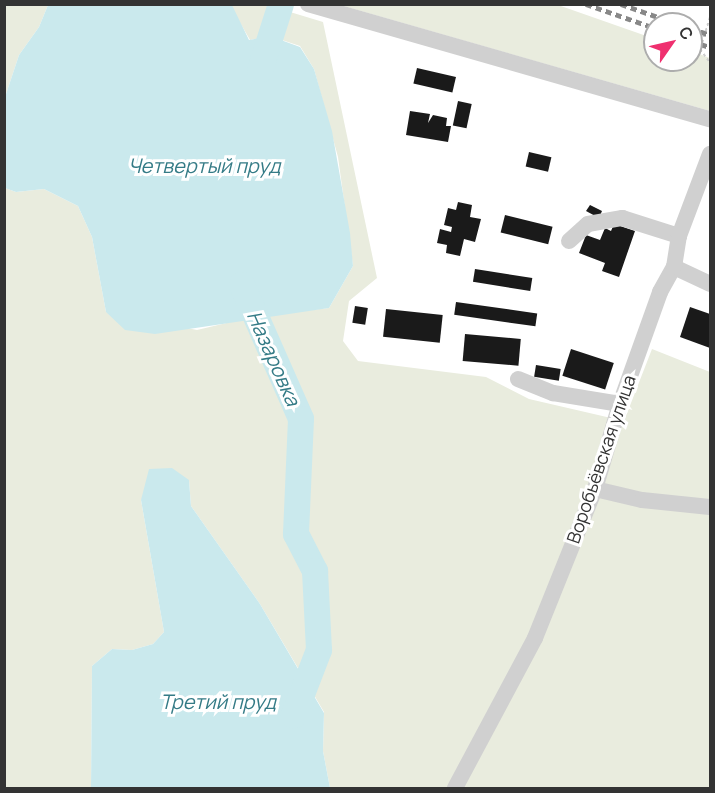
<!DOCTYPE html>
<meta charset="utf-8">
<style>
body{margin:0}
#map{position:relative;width:715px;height:793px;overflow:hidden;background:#fff;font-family:Manrope,sans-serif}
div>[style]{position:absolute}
.green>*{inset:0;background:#e9ecde}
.water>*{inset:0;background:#cae9ed}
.river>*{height:26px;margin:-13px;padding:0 13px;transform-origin:13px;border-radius:13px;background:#cae9ed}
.building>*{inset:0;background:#1a1a1a;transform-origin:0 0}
.path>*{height:2px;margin-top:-1px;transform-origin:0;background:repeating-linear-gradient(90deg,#cdcdcd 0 3px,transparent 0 6px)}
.minor>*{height:16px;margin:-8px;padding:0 8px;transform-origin:8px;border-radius:8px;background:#d0d0d0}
.rail>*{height:4.5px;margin-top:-2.25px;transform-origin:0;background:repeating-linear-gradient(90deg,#888 0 6px,transparent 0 10.5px)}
span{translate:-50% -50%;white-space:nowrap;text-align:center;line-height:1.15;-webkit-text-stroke:6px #fff;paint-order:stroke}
.street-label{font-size:18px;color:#333}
.water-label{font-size:20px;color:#347b86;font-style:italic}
.frame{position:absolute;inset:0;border:6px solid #333;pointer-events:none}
.north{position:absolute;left:643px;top:12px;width:60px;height:60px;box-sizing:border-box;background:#fff;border:2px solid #adadad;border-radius:50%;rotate:56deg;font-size:16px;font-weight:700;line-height:24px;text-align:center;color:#333}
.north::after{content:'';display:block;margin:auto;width:21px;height:27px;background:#ef306f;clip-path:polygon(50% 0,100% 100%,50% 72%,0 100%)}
</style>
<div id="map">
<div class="green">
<div style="clip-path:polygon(4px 5px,48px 5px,39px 27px,19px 55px,5px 97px)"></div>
<div style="clip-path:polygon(230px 5px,267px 5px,323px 22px,377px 278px,349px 301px,343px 341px,358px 361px,486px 377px,529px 399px,624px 421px,652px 349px,710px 372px,710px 788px,330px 788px,323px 751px,324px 712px,260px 604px,191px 506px,189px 480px,141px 500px,164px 632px,153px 644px,132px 650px,112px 649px,92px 666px,91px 788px,5px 788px,5px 188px,16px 192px,44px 189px,78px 206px,92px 237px,106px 312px,197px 330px,256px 316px,329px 308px,353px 266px,338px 157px,314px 69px,300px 46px,270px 36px,250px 40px)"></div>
<div style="clip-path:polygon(340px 5px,558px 5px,655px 39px,655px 60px,691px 60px,691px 51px,710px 58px,710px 111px)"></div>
</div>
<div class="water">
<div style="clip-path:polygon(48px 5px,232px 5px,249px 40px,270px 36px,300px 47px,314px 69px,332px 131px,350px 233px,353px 266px,329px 308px,155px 334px,125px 330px,106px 312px,92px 237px,78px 206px,44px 189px,16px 192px,5px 188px,5px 97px,19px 55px,39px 27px)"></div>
<div style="clip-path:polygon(172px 468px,189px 480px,191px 506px,260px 604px,324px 713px,323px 751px,330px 788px,91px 788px,92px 666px,112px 649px,132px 650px,153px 644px,164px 632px,141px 500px,149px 469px)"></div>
</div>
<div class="river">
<div style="left:260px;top:70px;width:69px;rotate:-72.3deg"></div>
<div style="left:242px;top:285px;width:146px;rotate:66.2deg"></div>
<div style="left:301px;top:419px;width:115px;rotate:92.5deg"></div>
<div style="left:296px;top:534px;width:42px;rotate:62.8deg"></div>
<div style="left:315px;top:571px;width:79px;rotate:87.1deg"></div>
<div style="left:319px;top:650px;width:70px;rotate:111deg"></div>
</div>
<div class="building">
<div style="left:417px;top:68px;width:40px;height:16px;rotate:13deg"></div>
<div style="left:458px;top:101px;width:14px;height:25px;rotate:12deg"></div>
<div style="clip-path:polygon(410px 111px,430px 114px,428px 123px,433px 115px,447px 118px,446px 126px,451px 126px,448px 142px,406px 135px)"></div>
<div style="left:529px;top:152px;width:23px;height:15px;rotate:13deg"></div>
<div style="clip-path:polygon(458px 202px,472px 205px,470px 217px,481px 219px,475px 242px,464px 239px,460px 256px,446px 253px,447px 245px,437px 243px,440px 229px,451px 232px,452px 227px,444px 225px,448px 208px,456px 210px)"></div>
<div style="clip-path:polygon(590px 205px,602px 211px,599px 218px,586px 211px)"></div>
<div style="left:505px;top:215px;width:49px;height:18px;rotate:14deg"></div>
<div style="clip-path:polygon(614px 224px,635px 231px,619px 277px,602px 271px,605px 263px,579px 253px,586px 235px,600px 240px,605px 228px,611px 231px)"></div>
<div style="left:475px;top:269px;width:58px;height:13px;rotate:9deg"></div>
<div style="left:456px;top:302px;width:82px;height:13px;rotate:8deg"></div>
<div style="left:355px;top:306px;width:13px;height:17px;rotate:9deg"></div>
<div style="clip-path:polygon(690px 307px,710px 314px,710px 348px,680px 337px)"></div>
<div style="left:386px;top:309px;width:57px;height:28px;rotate:6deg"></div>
<div style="left:465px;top:334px;width:56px;height:27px;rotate:5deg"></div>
<div style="left:571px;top:349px;width:45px;height:28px;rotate:18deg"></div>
<div style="left:536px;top:365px;width:25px;height:12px;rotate:9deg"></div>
</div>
<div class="path">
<div style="left:710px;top:17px;width:34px;rotate:107deg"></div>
<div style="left:700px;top:49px;width:17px;rotate:54deg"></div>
</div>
<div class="minor">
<div style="left:308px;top:4px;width:418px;rotate:16deg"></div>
<div style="left:569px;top:241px;width:25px;rotate:-42deg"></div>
<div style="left:588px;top:224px;width:35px;rotate:-10deg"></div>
<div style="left:622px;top:218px;width:60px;rotate:17.5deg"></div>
<div style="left:674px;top:267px;width:40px;rotate:25deg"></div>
<div style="left:518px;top:379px;width:38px;rotate:22deg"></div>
<div style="left:553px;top:393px;width:68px;rotate:9.3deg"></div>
<div style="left:595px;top:489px;width:48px;rotate:13.2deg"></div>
<div style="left:642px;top:500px;width:68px;rotate:5.9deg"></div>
<div style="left:455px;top:788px;width:170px;rotate:-61.9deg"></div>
<div style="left:535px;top:638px;width:161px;rotate:-68.1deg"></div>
<div style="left:595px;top:489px;width:89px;rotate:-73.6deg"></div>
<div style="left:620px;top:404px;width:119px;rotate:-70.3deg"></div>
<div style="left:660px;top:292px;width:29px;rotate:-61deg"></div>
<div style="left:674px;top:267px;width:31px;rotate:-81deg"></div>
<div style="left:679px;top:236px;width:88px;rotate:-69.3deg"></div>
</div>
<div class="rail">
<div style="left:586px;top:4px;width:73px;rotate:19.2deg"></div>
<div style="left:621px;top:4px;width:60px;rotate:19.3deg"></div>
<div style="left:691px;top:28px;width:20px;rotate:20deg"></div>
<div style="left:691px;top:41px;width:20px;rotate:18deg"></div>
</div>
<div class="street-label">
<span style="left:601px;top:459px;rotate:-71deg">Воробьёвская улица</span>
</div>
<div class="water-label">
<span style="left:204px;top:165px">Четвертый пруд</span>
<span style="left:274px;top:358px;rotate:66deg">Назаровка</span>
<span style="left:218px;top:701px">Третий пруд</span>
</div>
<div class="frame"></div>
<div class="north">С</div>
</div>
